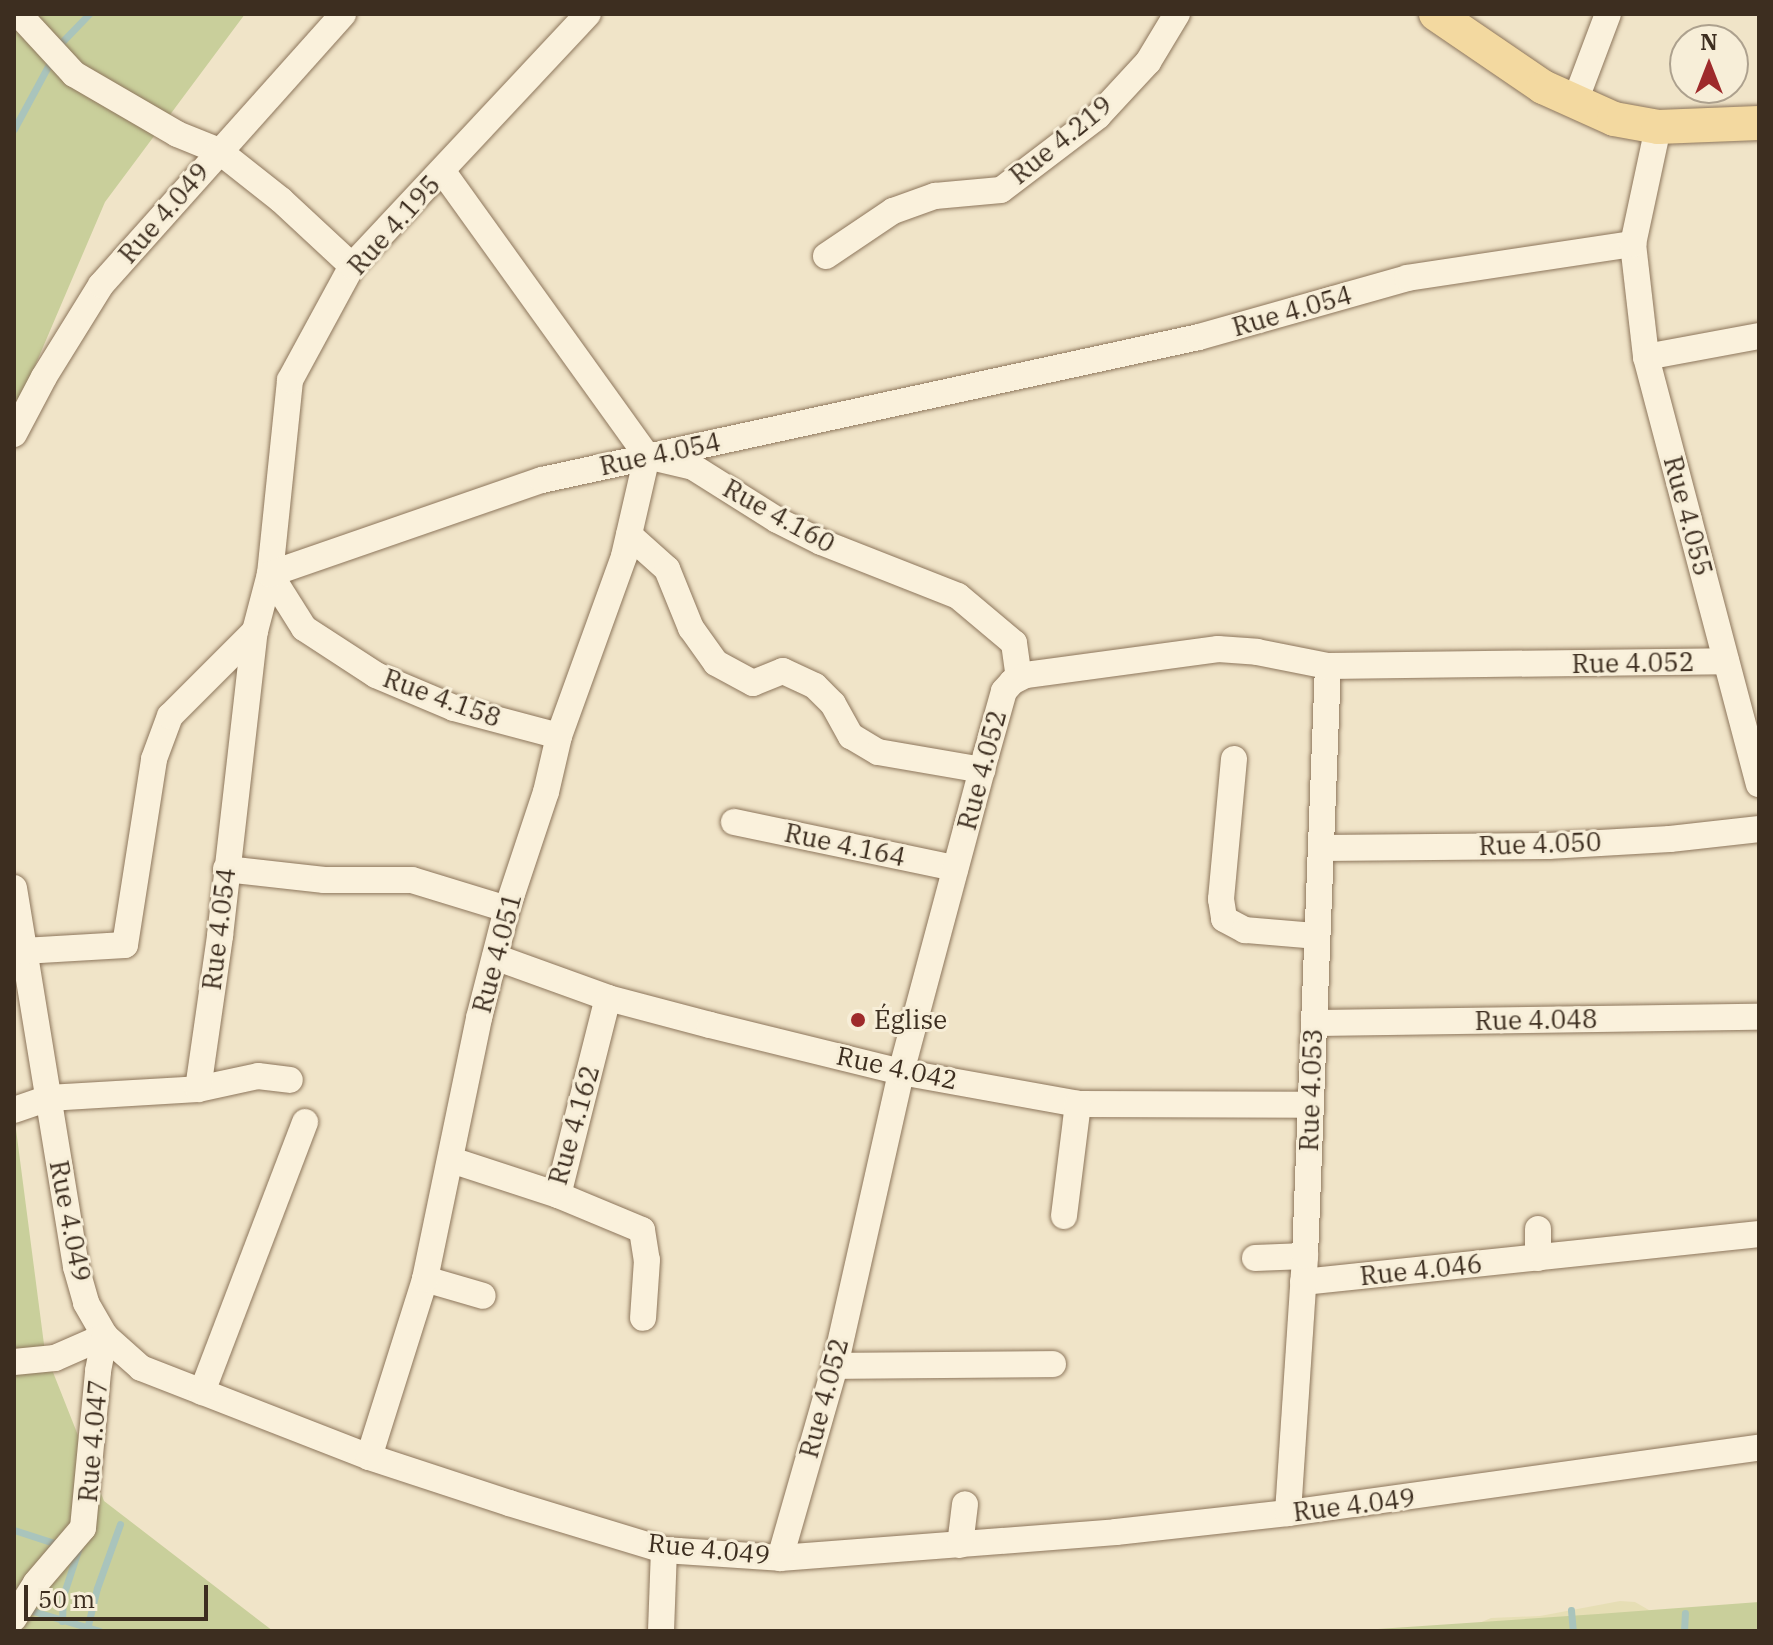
<!DOCTYPE html>
<meta charset="utf-8">
<style>
body{margin:0}
#map{position:relative;width:1773px;height:1645px;overflow:hidden;background:#f0e4c8;font-family:"IBM Plex Serif",serif}
div>[style]{position:absolute}
.farmland>*{inset:0;background:#e6deb5}
.green>*{inset:0;background:#c9cf9b}
.stream>*{height:7px;margin:-3.5px;padding:0 3.5px;transform-origin:3.5px;border-radius:3.5px;background:#a9c4bc}
.roads{filter:drop-shadow(0 0 2px #8d765c) drop-shadow(0 0 2px #8d765c)}
.minor>*{height:26px;margin:-13px;padding:0 13px;transform-origin:13px;border-radius:13px;background:#faf1dc}
.major>*{height:34px;margin:-17px;padding:0 17px;transform-origin:17px;border-radius:17px;background:#f3d9a0}
.dots>*{width:22px;height:22px;translate:-50% -50%;box-sizing:border-box;border:4px solid #f7eed8;border-radius:50%}
span{translate:-50% -50%;white-space:nowrap;text-align:center;line-height:1.15;-webkit-text-stroke:6px #f7eed8;paint-order:stroke}
.street-label{font-size:26px;color:#3d2e20}
.poi-label{font-size:26px;color:#3d2e20}
.left{translate:0 -50%;text-align:left}
.frame{position:absolute;inset:0;border:16px solid #3d2e20;pointer-events:none}
.north{position:absolute;left:1669px;top:24px;width:80px;height:80px;box-sizing:border-box;background:#f7eed8;border:2px solid #ada18e;border-radius:50%;rotate:0deg;font-size:22px;font-weight:700;line-height:32px;text-align:center;color:#3d2e20}
.north::after{content:'';display:block;margin:auto;width:28px;height:36px;background:#9e2a2b;clip-path:polygon(50% 0,100% 100%,50% 72%,0 100%)}
.scale{position:absolute;left:24px;top:1585px;width:184px;height:36px;box-sizing:border-box;border:4px solid #3d2e20;border-top:0;padding-left:10px;font-size:24px;line-height:28px;white-space:nowrap;color:#3d2e20;-webkit-text-stroke:6px #f7eed8;paint-order:stroke}
</style>
<div id="map">
<div class="farmland">
<div style="clip-path:polygon(1620px 1601px,1635px 1602px,1654px 1613px,1759px 1620px,1759px 1631px,1461px 1631px,1491px 1618px,1540px 1616px)"></div>
</div>
<div class="green">
<div style="clip-path:polygon(14px 14px,245px 14px,105px 202px,14px 415px)"></div>
<div style="clip-path:polygon(14px 1114px,45px 1352px,104px 1501px,273px 1631px,14px 1631px)"></div>
<div style="clip-path:polygon(1759px 1602px,1759px 1631px,1348px 1631px,1598px 1614px)"></div>
</div>
<div class="stream">
<div style="left:58px;top:46px;width:45px;rotate:-45.9deg"></div>
<div style="left:14px;top:129px;width:82px;rotate:-61.6deg"></div>
<div style="left:14px;top:1530px;width:45px;rotate:18deg"></div>
<div style="left:26px;top:1609px;width:77px;rotate:16.6deg"></div>
<div style="left:1571px;top:1610px;width:21px;rotate:85deg"></div>
<div style="left:62px;top:1621px;width:25px;rotate:-88deg"></div>
<div style="left:63px;top:1596px;width:52px;rotate:-71.9deg"></div>
<div style="left:87px;top:1629px;width:42px;rotate:-76.3deg"></div>
<div style="left:97px;top:1588px;width:68px;rotate:-70.2deg"></div>
<div style="left:1684px;top:1631px;width:18px;rotate:-87deg"></div>
</div>
<div class="roads">
<div class="minor">
<div style="left:26px;top:22px;width:71px;rotate:47.3deg"></div>
<div style="left:74px;top:74px;width:119px;rotate:30.2deg"></div>
<div style="left:177px;top:134px;width:45px;rotate:22deg"></div>
<div style="left:219px;top:151px;width:79px;rotate:38.3deg"></div>
<div style="left:281px;top:200px;width:97px;rotate:42.9deg"></div>
<div style="left:1574px;top:104px;width:96px;rotate:-69.3deg"></div>
<div style="left:443px;top:172px;width:350px;rotate:54.3deg"></div>
<div style="left:647px;top:456px;width:47px;rotate:13.4deg"></div>
<div style="left:693px;top:467px;width:99px;rotate:32.2deg"></div>
<div style="left:777px;top:520px;width:49px;rotate:26.6deg"></div>
<div style="left:821px;top:542px;width:147px;rotate:21.5deg"></div>
<div style="left:958px;top:596px;width:73px;rotate:40deg"></div>
<div style="left:1014px;top:643px;width:34px;rotate:82deg"></div>
<div style="left:1633px;top:244px;width:114px;rotate:83.4deg"></div>
<div style="left:1646px;top:357px;width:442px;rotate:75.2deg"></div>
<div style="left:826px;top:256px;width:81px;rotate:-33.9deg"></div>
<div style="left:893px;top:211px;width:45px;rotate:-19.7deg"></div>
<div style="left:935px;top:196px;width:66px;rotate:-5.2deg"></div>
<div style="left:1001px;top:190px;width:122px;rotate:-37.3deg"></div>
<div style="left:1098px;top:116px;width:74px;rotate:-47.2deg"></div>
<div style="left:1148px;top:62px;width:56px;rotate:-58.9deg"></div>
<div style="left:1646px;top:357px;width:115px;rotate:-10.5deg"></div>
<div style="left:14px;top:434px;width:64px;rotate:-62.2deg"></div>
<div style="left:44px;top:377px;width:108px;rotate:-58.2deg"></div>
<div style="left:101px;top:285px;width:363px;rotate:-48.2deg"></div>
<div style="left:629px;top:535px;width:51px;rotate:41.8deg"></div>
<div style="left:667px;top:569px;width:64px;rotate:67.9deg"></div>
<div style="left:691px;top:628px;width:43px;rotate:54.5deg"></div>
<div style="left:716px;top:663px;width:42px;rotate:28.4deg"></div>
<div style="left:753px;top:683px;width:32px;rotate:-22deg"></div>
<div style="left:783px;top:671px;width:35px;rotate:25deg"></div>
<div style="left:815px;top:686px;width:25px;rotate:45deg"></div>
<div style="left:833px;top:704px;width:37px;rotate:61deg"></div>
<div style="left:851px;top:736px;width:31px;rotate:31deg"></div>
<div style="left:878px;top:752px;width:106px;rotate:9.8deg"></div>
<div style="left:559px;top:736px;width:109px;rotate:-165.1deg"></div>
<div style="left:454px;top:708px;width:85px;rotate:-157.1deg"></div>
<div style="left:376px;top:675px;width:86px;rotate:-146.9deg"></div>
<div style="left:304px;top:628px;width:64px;rotate:-122.2deg"></div>
<div style="left:270px;top:574px;width:195px;rotate:-84.1deg"></div>
<div style="left:290px;top:380px;width:130px;rotate:-61.5deg"></div>
<div style="left:352px;top:266px;width:345px;rotate:-46.9deg"></div>
<div style="left:1234px;top:759px;width:141px;rotate:95.3deg"></div>
<div style="left:1221px;top:899px;width:20px;rotate:81deg"></div>
<div style="left:1224px;top:919px;width:24px;rotate:28deg"></div>
<div style="left:1245px;top:930px;width:72px;rotate:4.8deg"></div>
<div style="left:734px;top:822px;width:226px;rotate:11.8deg"></div>
<div style="left:1321px;top:848px;width:227px;rotate:-0.5deg"></div>
<div style="left:1548px;top:846px;width:122px;rotate:-3.3deg"></div>
<div style="left:1670px;top:839px;width:90px;rotate:-6.4deg"></div>
<div style="left:226px;top:869px;width:99px;rotate:6.4deg"></div>
<div style="left:324px;top:880px;width:88px"></div>
<div style="left:412px;top:880px;width:99px;rotate:17deg"></div>
<div style="left:14px;top:888px;width:384px;rotate:80.7deg"></div>
<div style="left:76px;top:1267px;width:37px;rotate:74deg"></div>
<div style="left:86px;top:1303px;width:38px;rotate:60deg"></div>
<div style="left:105px;top:1336px;width:48px;rotate:41.6deg"></div>
<div style="left:141px;top:1368px;width:245px;rotate:21.3deg"></div>
<div style="left:369px;top:1457px;width:147px;rotate:18.2deg"></div>
<div style="left:509px;top:1503px;width:162px;rotate:16.9deg"></div>
<div style="left:664px;top:1550px;width:116px;rotate:3.9deg"></div>
<div style="left:780px;top:1558px;width:337px;rotate:-4.4deg"></div>
<div style="left:1116px;top:1532px;width:173px;rotate:-6.3deg"></div>
<div style="left:1288px;top:1513px;width:475px;rotate:-7.9deg"></div>
<div style="left:23px;top:951px;width:102px;rotate:-3.4deg"></div>
<div style="left:125px;top:945px;width:188px;rotate:-81.1deg"></div>
<div style="left:154px;top:759px;width:46px;rotate:-69.6deg"></div>
<div style="left:170px;top:716px;width:120px;rotate:-45deg"></div>
<div style="left:495px;top:957px;width:120px;rotate:19.9deg"></div>
<div style="left:608px;top:998px;width:106px;rotate:14.8deg"></div>
<div style="left:710px;top:1025px;width:197px;rotate:13.8deg"></div>
<div style="left:901px;top:1072px;width:180px;rotate:10.2deg"></div>
<div style="left:1078px;top:1104px;width:233px;rotate:0.2deg"></div>
<div style="left:1314px;top:1023px;width:445px;rotate:-0.8deg"></div>
<div style="left:198px;top:1089px;width:61px;rotate:-12.2deg"></div>
<div style="left:258px;top:1076px;width:32px;rotate:7deg"></div>
<div style="left:14px;top:1110px;width:36px;rotate:-19deg"></div>
<div style="left:48px;top:1098px;width:150px;rotate:-3.4deg"></div>
<div style="left:198px;top:1089px;width:155px;rotate:-81.8deg"></div>
<div style="left:220px;top:936px;width:307px;rotate:-83.5deg"></div>
<div style="left:255px;top:631px;width:59px;rotate:-75.3deg"></div>
<div style="left:270px;top:574px;width:288px;rotate:-19.1deg"></div>
<div style="left:542px;top:480px;width:672px;rotate:-12.28deg"></div>
<div style="left:1199px;top:337px;width:216px;rotate:-15.8deg"></div>
<div style="left:1407px;top:278px;width:229px;rotate:-8.6deg"></div>
<div style="left:1633px;top:244px;width:120px;rotate:-77.9deg"></div>
<div style="left:451px;top:1160px;width:113px;rotate:18.1deg"></div>
<div style="left:558px;top:1195px;width:203px;rotate:-75.8deg"></div>
<div style="left:558px;top:1195px;width:91px;rotate:22.6deg"></div>
<div style="left:642px;top:1230px;width:30px;rotate:81deg"></div>
<div style="left:647px;top:1260px;width:58px;rotate:93.9deg"></div>
<div style="left:1064px;top:1216px;width:113px;rotate:-82.9deg"></div>
<div style="left:1255px;top:1258px;width:50px;rotate:-2.3deg"></div>
<div style="left:1538px;top:1258px;width:29px;rotate:-90deg"></div>
<div style="left:425px;top:1279px;width:60px;rotate:16.3deg"></div>
<div style="left:1303px;top:1282px;width:459px;rotate:-6deg"></div>
<div style="left:14px;top:1362px;width:41px;rotate:-5.6deg"></div>
<div style="left:55px;top:1358px;width:55px;rotate:-23.7deg"></div>
<div style="left:835px;top:1366px;width:218px;rotate:-0.5deg"></div>
<div style="left:202px;top:1392px;width:289px;rotate:-69.1deg"></div>
<div style="left:369px;top:1457px;width:187px;rotate:-72.5deg"></div>
<div style="left:425px;top:1279px;width:267px;rotate:-78.3deg"></div>
<div style="left:479px;top:1018px;width:113px;rotate:-75.6deg"></div>
<div style="left:507px;top:909px;width:123px;rotate:-71.6deg"></div>
<div style="left:546px;top:792px;width:57px;rotate:-76.9deg"></div>
<div style="left:559px;top:736px;width:191px;rotate:-70.1deg"></div>
<div style="left:624px;top:556px;width:103px;rotate:-77deg"></div>
<div style="left:1288px;top:1513px;width:258px;rotate:-86.2deg"></div>
<div style="left:1305px;top:1256px;width:590px;rotate:-87.77deg"></div>
<div style="left:960px;top:1545px;width:41px;rotate:-83deg"></div>
<div style="left:780px;top:1558px;width:200px;rotate:-74deg"></div>
<div style="left:835px;top:1366px;width:301px;rotate:-77.3deg"></div>
<div style="left:901px;top:1072px;width:328px;rotate:-75deg"></div>
<div style="left:986px;top:755px;width:66px;rotate:-74.3deg"></div>
<div style="left:1004px;top:691px;width:12px;rotate:-48deg"></div>
<div style="left:1012px;top:682px;width:16px;rotate:-27deg"></div>
<div style="left:1026px;top:675px;width:194px;rotate:-7.7deg"></div>
<div style="left:1218px;top:649px;width:39px;rotate:4deg"></div>
<div style="left:1257px;top:652px;width:72px;rotate:11.2deg"></div>
<div style="left:1328px;top:666px;width:398px;rotate:-0.7deg"></div>
<div style="left:14px;top:1618px;width:41px;rotate:-57.8deg"></div>
<div style="left:36px;top:1583px;width:72px;rotate:-49.5deg"></div>
<div style="left:83px;top:1528px;width:158px;rotate:-84.5deg"></div>
<div style="left:98px;top:1371px;width:36px;rotate:-79deg"></div>
<div style="left:661px;top:1631px;width:81px;rotate:-87.9deg"></div>
</div>
<div class="major">
<div style="left:1436px;top:14px;width:130px;rotate:34.3deg"></div>
<div style="left:1543px;top:87px;width:78px;rotate:24.3deg"></div>
<div style="left:1614px;top:119px;width:45px;rotate:10.3deg"></div>
<div style="left:1658px;top:127px;width:101px;rotate:-2.3deg"></div>
</div>
</div>
<div class="dots">
<div style="left:858px;top:1020px;background:#9e2a2b"></div>
</div>
<div class="street-label">
<span style="left:1061px;top:140px;rotate:-39deg">Rue 4.219</span>
<span style="left:164px;top:213px;rotate:-49deg">Rue 4.049</span>
<span style="left:394px;top:225px;rotate:-48deg">Rue 4.195</span>
<span style="left:1292px;top:311px;rotate:-16deg">Rue 4.054</span>
<span style="left:660px;top:454px;rotate:-12deg">Rue 4.054</span>
<span style="left:779px;top:516px;rotate:29deg">Rue 4.160</span>
<span style="left:1688px;top:516px;rotate:75deg">Rue 4.055</span>
<span style="left:1633px;top:663px;rotate:-1deg">Rue 4.052</span>
<span style="left:442px;top:698px;rotate:20deg">Rue 4.158</span>
<span style="left:982px;top:770px;rotate:-75deg">Rue 4.052</span>
<span style="left:1540px;top:844px;rotate:-2deg">Rue 4.050</span>
<span style="left:845px;top:845px;rotate:12deg">Rue 4.164</span>
<span style="left:219px;top:929px;rotate:-83deg">Rue 4.054</span>
<span style="left:497px;top:953px;rotate:-75deg">Rue 4.051</span>
<span style="left:1536px;top:1020px;rotate:-1deg">Rue 4.048</span>
<span style="left:897px;top:1068px;rotate:12deg">Rue 4.042</span>
<span style="left:1311px;top:1090px;rotate:-88deg">Rue 4.053</span>
<span style="left:574px;top:1125px;rotate:-74deg">Rue 4.162</span>
<span style="left:70px;top:1221px;rotate:79deg">Rue 4.049</span>
<span style="left:1421px;top:1270px;rotate:-6deg">Rue 4.046</span>
<span style="left:824px;top:1398px;rotate:-75deg">Rue 4.052</span>
<span style="left:93px;top:1441px;rotate:-85deg">Rue 4.047</span>
<span style="left:1354px;top:1505px;rotate:-7deg">Rue 4.049</span>
<span style="left:709px;top:1549px;rotate:6deg">Rue 4.049</span>
</div>
<div class="poi-label">
<span class="left" style="left:874px;top:1020px">Église</span>
</div>
<div class="frame"></div>
<div class="north">N</div>
<div class="scale">50 m</div>
</div>
